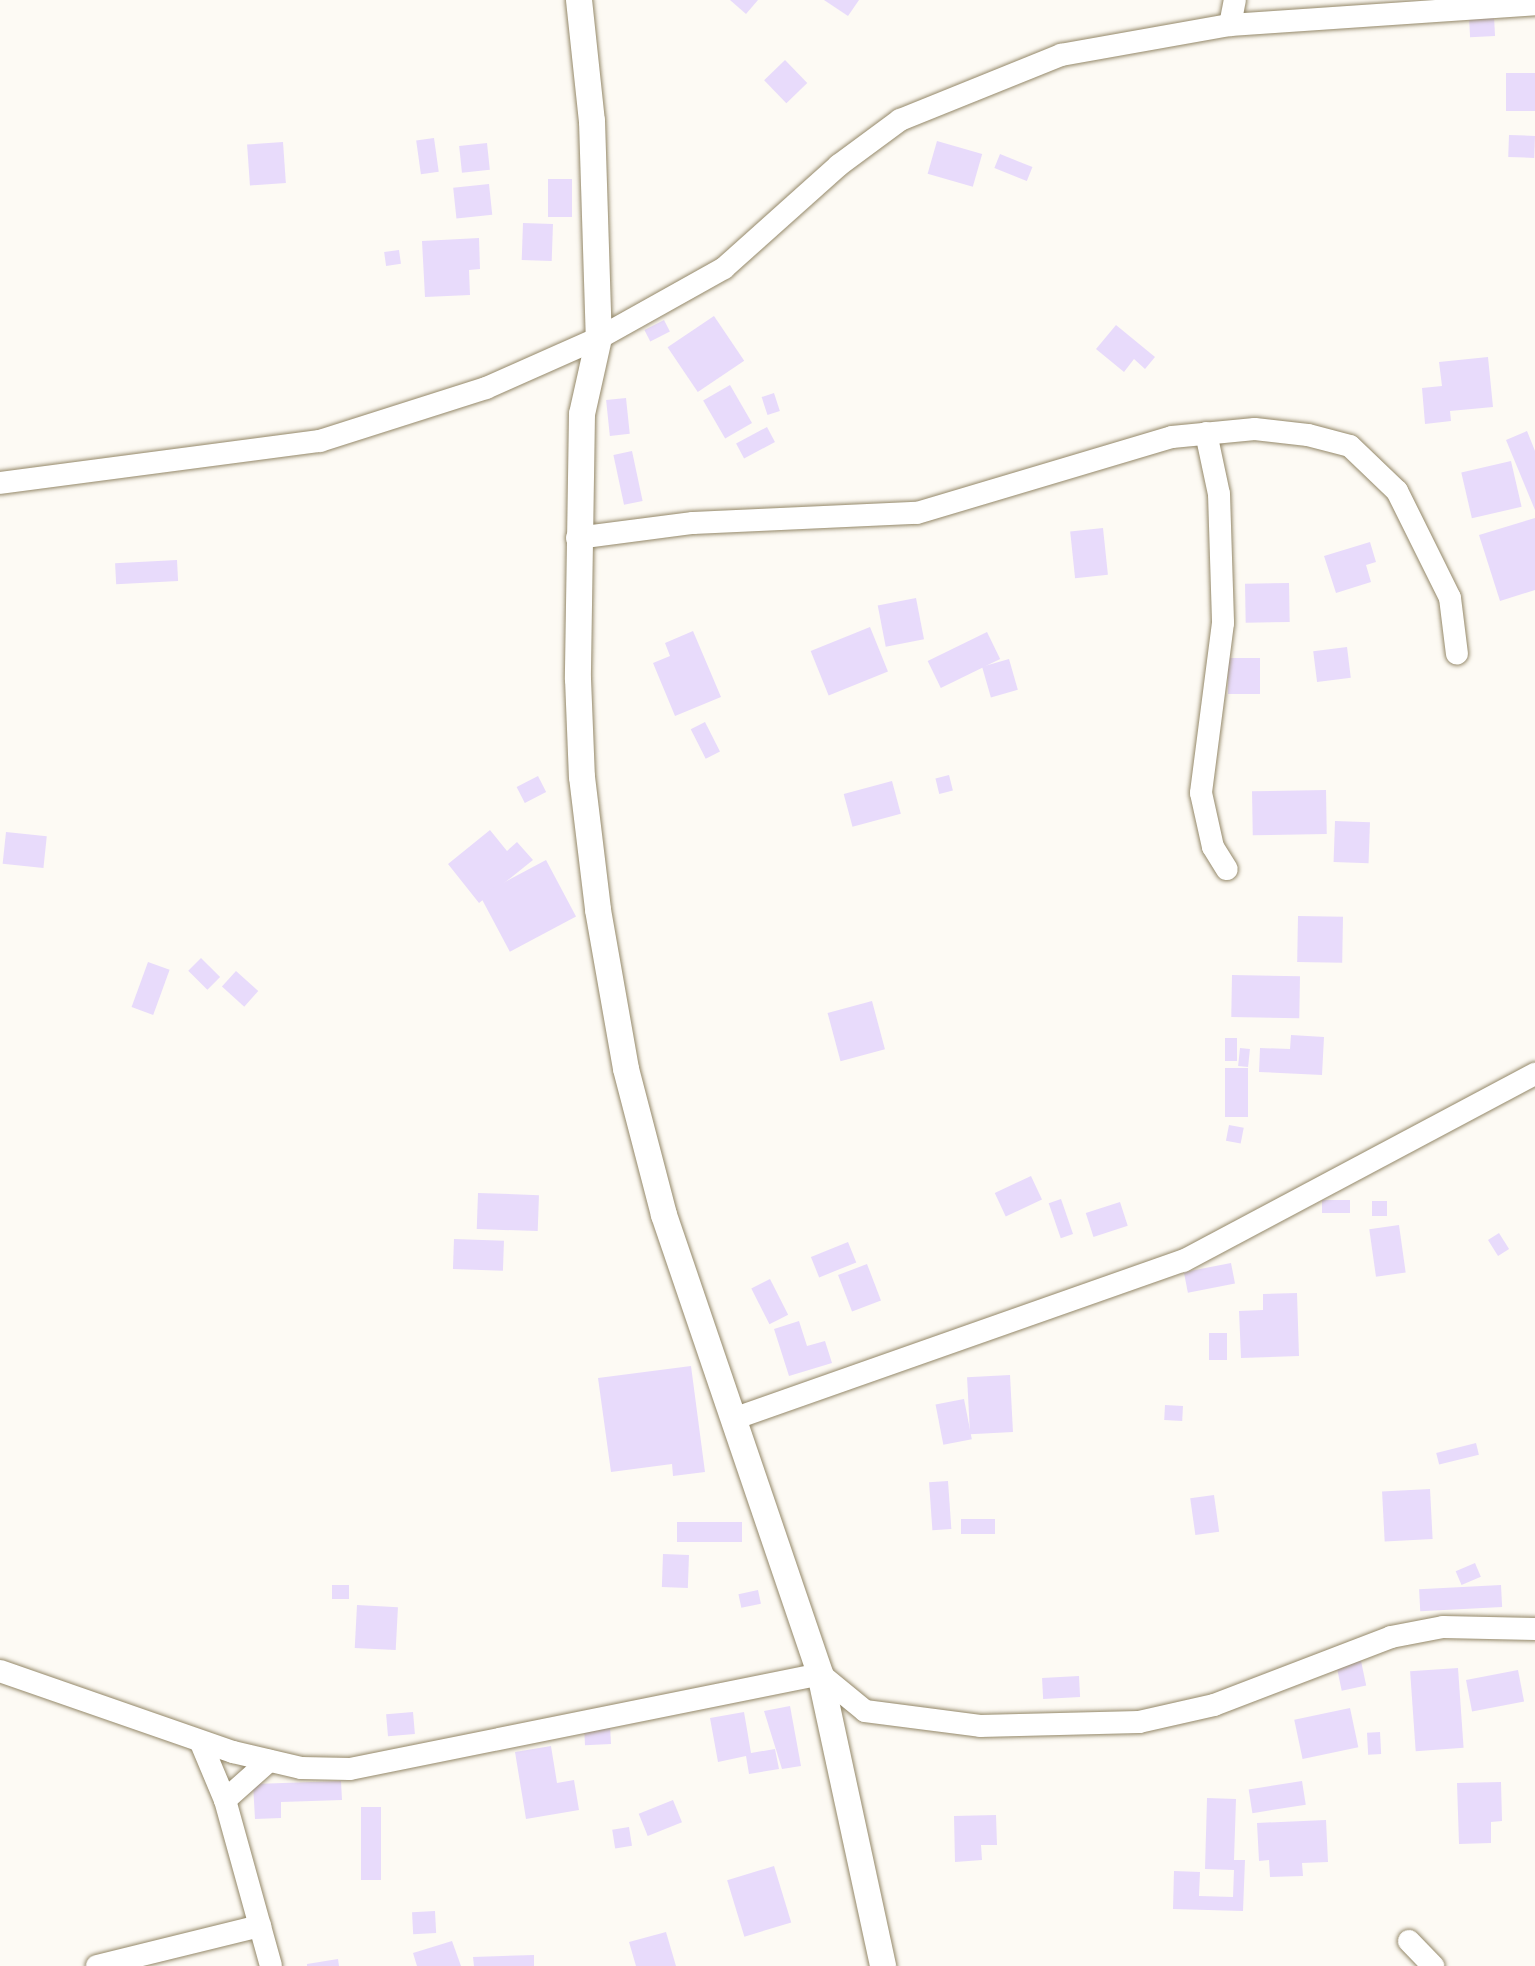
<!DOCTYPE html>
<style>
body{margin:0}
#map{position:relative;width:1535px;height:1966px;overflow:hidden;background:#fdfaf4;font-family:Overpass,sans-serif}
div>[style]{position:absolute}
.building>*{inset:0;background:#e8dbfb;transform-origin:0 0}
.roads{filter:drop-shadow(0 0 2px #948869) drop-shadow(0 0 2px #948869)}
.minor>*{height:22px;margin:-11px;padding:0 11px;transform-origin:11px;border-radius:11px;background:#fff}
.tertiary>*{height:26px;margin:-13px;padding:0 13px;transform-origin:13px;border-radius:13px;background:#fff}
span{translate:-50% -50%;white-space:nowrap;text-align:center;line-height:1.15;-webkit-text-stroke:6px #fdfaf4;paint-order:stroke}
</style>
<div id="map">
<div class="building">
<div style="clip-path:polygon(730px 0,758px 0,746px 14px)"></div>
<div style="clip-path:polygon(824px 0,859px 0,848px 16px)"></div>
<div style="left:1494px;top:16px;width:20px;height:25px;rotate:87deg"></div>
<div style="left:785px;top:60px;width:32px;height:29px;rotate:46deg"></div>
<div style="left:1506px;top:73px;width:29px;height:38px"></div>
<div style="left:1509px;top:135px;width:26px;height:22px;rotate:2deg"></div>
<div style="left:434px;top:138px;width:34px;height:18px;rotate:82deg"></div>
<div style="left:937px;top:141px;width:47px;height:34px;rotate:16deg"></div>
<div style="left:283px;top:142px;width:41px;height:36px;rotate:86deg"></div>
<div style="left:487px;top:143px;width:27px;height:28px;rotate:84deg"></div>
<div style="left:1000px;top:154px;width:35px;height:15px;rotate:22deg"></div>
<div style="left:548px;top:179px;width:24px;height:38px"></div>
<div style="left:489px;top:184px;width:31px;height:36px;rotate:84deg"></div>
<div style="left:523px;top:223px;width:30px;height:37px;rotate:2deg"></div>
<div style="clip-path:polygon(479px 238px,480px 269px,469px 270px,470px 295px,425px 297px,422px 241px)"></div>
<div style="left:399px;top:250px;width:14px;height:15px;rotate:82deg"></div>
<div style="left:714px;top:316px;width:54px;height:56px;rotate:56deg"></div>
<div style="left:664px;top:320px;width:13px;height:22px;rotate:63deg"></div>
<div style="clip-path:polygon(1116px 325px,1155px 357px,1145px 369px,1134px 359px,1124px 372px,1096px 349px)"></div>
<div style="clip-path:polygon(1488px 357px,1493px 407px,1450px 411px,1451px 421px,1425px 424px,1422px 388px,1442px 386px,1439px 362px)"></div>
<div style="left:730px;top:385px;width:44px;height:31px;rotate:60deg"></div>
<div style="left:774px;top:393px;width:19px;height:13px;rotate:72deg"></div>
<div style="left:626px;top:398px;width:36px;height:20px;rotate:84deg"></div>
<div style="left:767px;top:427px;width:17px;height:35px;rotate:62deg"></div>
<div style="clip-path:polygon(1527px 431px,1535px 451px,1535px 510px,1506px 440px)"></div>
<div style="left:632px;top:451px;width:51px;height:19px;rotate:78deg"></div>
<div style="left:1511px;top:461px;width:47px;height:51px;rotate:77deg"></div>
<div style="clip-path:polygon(1535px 518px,1535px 590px,1500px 601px,1479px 535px)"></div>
<div style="left:1103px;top:528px;width:47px;height:33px;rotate:84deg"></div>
<div style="clip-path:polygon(1370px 542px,1376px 562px,1366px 565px,1371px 582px,1336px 593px,1324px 556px)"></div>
<div style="left:177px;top:560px;width:21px;height:62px;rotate:87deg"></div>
<div style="left:1289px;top:583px;width:39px;height:44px;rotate:89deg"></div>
<div style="left:916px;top:598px;width:42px;height:39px;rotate:79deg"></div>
<div style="left:870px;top:627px;width:48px;height:64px;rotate:68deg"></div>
<div style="clip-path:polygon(693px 631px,721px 697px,675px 716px,653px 663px,670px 656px,665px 643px)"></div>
<div style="left:987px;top:632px;width:30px;height:66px;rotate:64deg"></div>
<div style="left:1347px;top:647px;width:31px;height:34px;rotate:83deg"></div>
<div style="left:1228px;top:658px;width:32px;height:36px"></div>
<div style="left:1009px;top:659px;width:32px;height:28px;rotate:74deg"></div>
<div style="left:705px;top:722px;width:33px;height:16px;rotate:63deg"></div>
<div style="left:949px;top:775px;width:16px;height:14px;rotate:76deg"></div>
<div style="left:538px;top:776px;width:18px;height:24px;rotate:63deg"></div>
<div style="left:892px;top:781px;width:34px;height:50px;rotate:75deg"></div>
<div style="left:1326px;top:790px;width:44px;height:74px;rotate:89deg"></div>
<div style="left:1335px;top:821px;width:35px;height:41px;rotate:2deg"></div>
<div style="clip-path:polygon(490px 830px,507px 851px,517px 842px,533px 860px,479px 903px,448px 864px)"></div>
<div style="left:6px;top:832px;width:41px;height:32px;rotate:6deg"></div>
<div style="left:546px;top:860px;width:64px;height:75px;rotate:62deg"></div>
<div style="left:1298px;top:916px;width:45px;height:46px;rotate:1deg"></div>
<div style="left:201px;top:958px;width:27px;height:18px;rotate:45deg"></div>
<div style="left:148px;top:962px;width:23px;height:48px;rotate:20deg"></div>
<div style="left:236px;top:971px;width:30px;height:21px;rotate:42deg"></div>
<div style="left:1232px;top:975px;width:68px;height:42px;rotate:1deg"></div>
<div style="left:872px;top:1001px;width:50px;height:46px;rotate:75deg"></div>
<div style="clip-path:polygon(1291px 1035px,1324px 1037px,1322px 1075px,1259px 1072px,1260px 1048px,1290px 1049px)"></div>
<div style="left:1225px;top:1038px;width:12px;height:23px"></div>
<div style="left:1240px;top:1048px;width:10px;height:18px;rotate:6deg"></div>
<div style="left:1225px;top:1068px;width:23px;height:49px"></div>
<div style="left:1229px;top:1125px;width:15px;height:16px;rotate:11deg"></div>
<div style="left:1031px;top:1176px;width:26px;height:40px;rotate:65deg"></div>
<div style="left:478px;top:1193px;width:61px;height:36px;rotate:2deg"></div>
<div style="left:1061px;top:1199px;width:37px;height:13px;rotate:71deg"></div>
<div style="left:1322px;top:1200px;width:28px;height:13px"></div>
<div style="left:1387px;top:1201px;width:15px;height:15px;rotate:90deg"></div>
<div style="left:1120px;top:1202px;width:25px;height:36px;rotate:72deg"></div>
<div style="left:1399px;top:1225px;width:48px;height:30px;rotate:82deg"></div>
<div style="left:1499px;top:1233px;width:19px;height:13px;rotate:58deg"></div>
<div style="left:454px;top:1239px;width:50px;height:30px;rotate:2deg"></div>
<div style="left:848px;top:1242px;width:22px;height:40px;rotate:68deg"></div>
<div style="left:1231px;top:1263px;width:21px;height:48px;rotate:79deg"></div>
<div style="left:867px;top:1264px;width:39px;height:31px;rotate:69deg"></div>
<div style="left:770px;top:1279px;width:40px;height:21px;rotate:63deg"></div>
<div style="clip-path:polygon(1297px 1293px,1299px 1356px,1241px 1358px,1239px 1311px,1263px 1310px,1263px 1294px)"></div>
<div style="clip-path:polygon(799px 1321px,807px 1346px,825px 1341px,832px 1363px,789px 1376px,774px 1329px)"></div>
<div style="left:1209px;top:1333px;width:18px;height:27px"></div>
<div style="clip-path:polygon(691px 1366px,705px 1472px,673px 1476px,672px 1464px,611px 1472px,598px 1378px)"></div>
<div style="left:1010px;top:1375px;width:57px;height:43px;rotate:87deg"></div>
<div style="left:964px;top:1399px;width:41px;height:29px;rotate:79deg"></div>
<div style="left:1165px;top:1405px;width:18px;height:15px;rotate:3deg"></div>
<div style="left:1476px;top:1443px;width:12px;height:41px;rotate:76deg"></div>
<div style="left:948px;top:1481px;width:48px;height:19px;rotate:86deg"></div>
<div style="left:1430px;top:1489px;width:50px;height:48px;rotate:87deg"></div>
<div style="left:1214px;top:1495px;width:37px;height:24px;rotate:82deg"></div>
<div style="left:961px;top:1519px;width:34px;height:15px"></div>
<div style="left:742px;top:1522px;width:20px;height:65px;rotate:90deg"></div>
<div style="left:663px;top:1554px;width:26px;height:33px;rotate:2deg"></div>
<div style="left:1475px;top:1563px;width:15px;height:21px;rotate:67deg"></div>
<div style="left:349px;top:1585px;width:14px;height:17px;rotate:90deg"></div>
<div style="left:1501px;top:1585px;width:22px;height:82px;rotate:87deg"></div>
<div style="left:758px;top:1590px;width:14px;height:20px;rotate:78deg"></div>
<div style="left:357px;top:1605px;width:41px;height:43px;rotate:3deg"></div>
<div style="left:1361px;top:1661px;width:25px;height:25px;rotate:78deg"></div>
<div style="left:1458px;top:1668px;width:80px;height:48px;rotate:86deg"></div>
<div style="left:1518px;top:1670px;width:32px;height:53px;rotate:79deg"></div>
<div style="left:1079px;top:1676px;width:21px;height:37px;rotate:87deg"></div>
<div style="clip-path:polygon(790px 1706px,801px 1766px,782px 1769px,764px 1711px)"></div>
<div style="left:1350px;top:1708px;width:40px;height:57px;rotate:78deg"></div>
<div style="left:413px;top:1712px;width:22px;height:27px;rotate:85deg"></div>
<div style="clip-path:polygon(744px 1712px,751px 1753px,775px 1749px,779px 1769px,749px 1774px,746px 1756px,718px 1762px,710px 1718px)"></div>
<div style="left:610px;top:1725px;width:19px;height:26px;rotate:87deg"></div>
<div style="left:1380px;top:1732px;width:22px;height:13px;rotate:87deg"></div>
<div style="clip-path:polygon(551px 1746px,557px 1783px,574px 1780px,579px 1810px,526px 1819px,515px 1752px)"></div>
<div style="clip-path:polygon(341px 1781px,342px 1800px,281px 1802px,281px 1818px,255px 1819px,253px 1784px)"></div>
<div style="left:1302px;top:1781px;width:24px;height:54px;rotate:81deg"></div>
<div style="clip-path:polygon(1501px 1782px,1502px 1821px,1491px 1822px,1491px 1843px,1459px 1844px,1457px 1783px)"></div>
<div style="clip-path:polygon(1207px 1798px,1236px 1799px,1234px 1860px,1245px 1860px,1243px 1911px,1173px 1909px,1174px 1871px,1200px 1872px,1199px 1896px,1233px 1897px,1234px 1870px,1205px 1869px)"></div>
<div style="left:673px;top:1800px;width:24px;height:37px;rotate:68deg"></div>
<div style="left:361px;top:1807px;width:20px;height:73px"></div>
<div style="clip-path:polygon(996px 1815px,997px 1845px,981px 1845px,982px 1860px,955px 1862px,954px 1816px)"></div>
<div style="clip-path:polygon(1326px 1820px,1328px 1862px,1302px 1863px,1303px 1876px,1270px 1877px,1269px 1860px,1259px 1861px,1257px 1823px)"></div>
<div style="left:629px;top:1827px;width:19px;height:17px;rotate:81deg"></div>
<div style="left:774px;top:1866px;width:59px;height:49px;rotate:73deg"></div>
<div style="left:435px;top:1911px;width:22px;height:23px;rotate:87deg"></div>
<div style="clip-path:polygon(666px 1932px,676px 1966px,636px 1966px,629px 1942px)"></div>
<div style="clip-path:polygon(452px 1941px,461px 1966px,417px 1966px,413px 1953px)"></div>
<div style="clip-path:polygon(534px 1955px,534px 1966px,474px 1966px,473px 1957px)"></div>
<div style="clip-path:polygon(338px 1959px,339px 1966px,307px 1966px,307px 1964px)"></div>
</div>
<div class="roads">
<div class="minor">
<div style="left:1230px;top:25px;width:25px;rotate:-79deg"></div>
<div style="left:1206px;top:433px;width:62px;rotate:78deg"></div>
<div style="left:1219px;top:494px;width:129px;rotate:88.2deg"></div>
<div style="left:1223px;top:623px;width:171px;rotate:97.4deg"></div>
<div style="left:1201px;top:793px;width:55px;rotate:77.5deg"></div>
<div style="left:1213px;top:847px;width:26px;rotate:58deg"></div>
<div style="left:0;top:483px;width:323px;rotate:-7.5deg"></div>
<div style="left:320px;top:441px;width:174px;rotate:-17.7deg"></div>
<div style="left:486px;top:388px;width:124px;rotate:-23.9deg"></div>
<div style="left:599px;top:338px;width:143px;rotate:-29.2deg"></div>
<div style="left:724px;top:268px;width:154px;rotate:-41.8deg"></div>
<div style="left:839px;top:165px;width:76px;rotate:-36.4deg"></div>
<div style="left:900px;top:120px;width:174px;rotate:-22deg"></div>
<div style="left:1061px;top:55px;width:172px;rotate:-10.1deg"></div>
<div style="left:1230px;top:25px;width:306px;rotate:-3.9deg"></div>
<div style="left:577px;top:538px;width:117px;rotate:-7.4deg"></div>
<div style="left:693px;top:523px;width:224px;rotate:-2.6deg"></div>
<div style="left:917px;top:513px;width:266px;rotate:-16.6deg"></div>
<div style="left:1172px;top:437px;width:83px;rotate:-5.5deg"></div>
<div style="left:1255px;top:429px;width:53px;rotate:6.5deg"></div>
<div style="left:1308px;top:435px;width:43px;rotate:14.7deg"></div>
<div style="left:1350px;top:446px;width:65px;rotate:43.8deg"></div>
<div style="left:1397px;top:491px;width:119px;rotate:63.6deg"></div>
<div style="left:1450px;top:598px;width:56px;rotate:82.9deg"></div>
<div style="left:736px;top:1418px;width:474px;rotate:-19.4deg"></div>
<div style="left:1183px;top:1261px;width:399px;rotate:-28deg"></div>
<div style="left:0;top:1671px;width:247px;rotate:19.2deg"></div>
<div style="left:233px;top:1752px;width:70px;rotate:13.2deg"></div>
<div style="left:301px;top:1768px;width:49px;rotate:1.2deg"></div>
<div style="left:350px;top:1769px;width:480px;rotate:-11.4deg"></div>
<div style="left:820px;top:1674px;width:58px;rotate:39.4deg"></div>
<div style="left:865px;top:1711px;width:116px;rotate:7.4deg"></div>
<div style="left:980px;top:1726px;width:159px;rotate:-1.4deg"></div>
<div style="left:1139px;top:1722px;width:77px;rotate:-12.8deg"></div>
<div style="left:1214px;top:1705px;width:190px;rotate:-21deg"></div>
<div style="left:1391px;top:1637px;width:53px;rotate:-10.9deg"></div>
<div style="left:1443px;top:1627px;width:92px;rotate:1.2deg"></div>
<div style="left:201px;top:1743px;width:62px;rotate:67.2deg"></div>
<div style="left:225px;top:1800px;width:172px;rotate:74.5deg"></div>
<div style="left:225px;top:1800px;width:59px;rotate:-41.6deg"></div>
<div style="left:1409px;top:1941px;width:35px;rotate:46deg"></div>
<div style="left:97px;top:1966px;width:168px;rotate:-13.8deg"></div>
</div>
<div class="tertiary">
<div style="left:579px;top:0;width:122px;rotate:83.9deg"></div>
<div style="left:592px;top:121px;width:217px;rotate:88.2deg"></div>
<div style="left:599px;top:338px;width:78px;rotate:102.6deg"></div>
<div style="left:582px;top:414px;width:265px;rotate:90.9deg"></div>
<div style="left:578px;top:679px;width:98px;rotate:87.7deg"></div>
<div style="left:582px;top:777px;width:134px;rotate:83.1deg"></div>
<div style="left:598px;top:910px;width:161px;rotate:80deg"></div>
<div style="left:626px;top:1069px;width:151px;rotate:75.4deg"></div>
<div style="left:664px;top:1215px;width:485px;rotate:71.2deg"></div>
<div style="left:820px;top:1674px;width:299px;rotate:77.8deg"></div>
</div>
</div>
</div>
